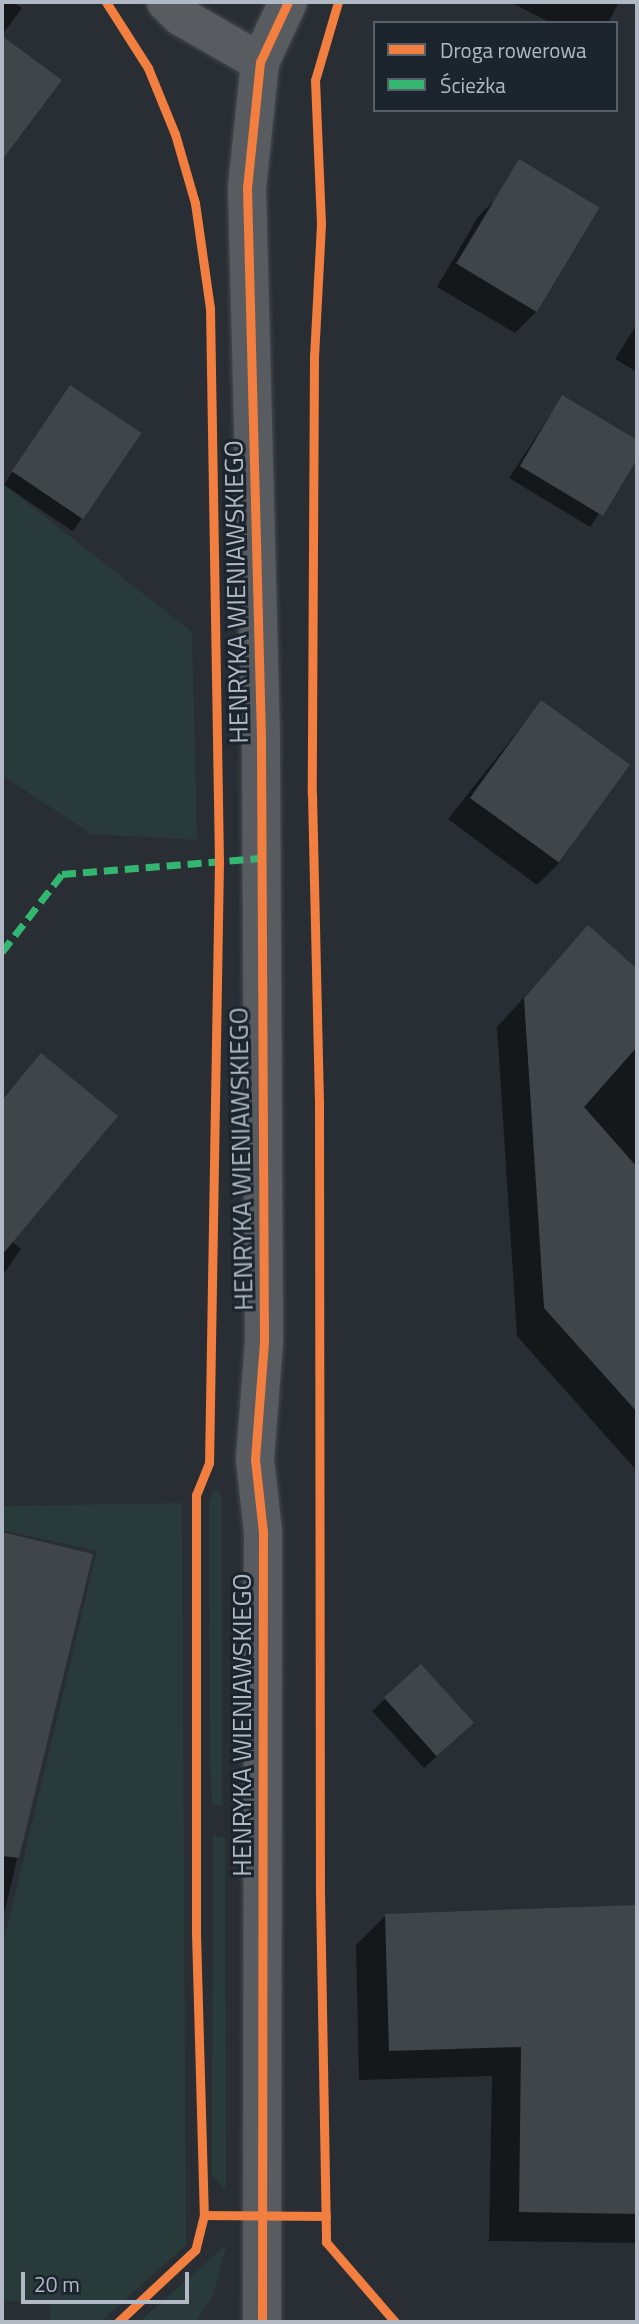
<!DOCTYPE html>
<meta charset="utf-8">
<style>
body{margin:0}
#map{position:relative;width:639px;height:2324px;overflow:hidden;background:#282e33;font-family:"Titillium Web",sans-serif}
div>[style]{position:absolute}
.green>*{inset:0;background:#283a3a}
.shadow>*{inset:0;background:#0007;transform-origin:0 0}
.building>*{inset:0;background:#404549;transform-origin:0 0}
.roads{filter:drop-shadow(0 0 2px #464a4e) drop-shadow(0 0 2px #464a4e)}
.minor>*{height:38px;margin:-19px;padding:0 19px;transform-origin:19px;border-radius:19px;background:#585c61}
.quiet>*{height:7px;margin-top:-3.5px;transform-origin:0;background:repeating-linear-gradient(90deg,#33b770 0 14px,transparent 0 21px)}
.cycleway>*{height:9px;margin:-4.5px;padding:0 4.5px;transform-origin:4.5px;border-radius:4.5px;background:#f27e40}
span{translate:-50% -50%;white-space:nowrap;text-align:center;line-height:1.15;-webkit-text-stroke:6px #1c242d;paint-order:stroke}
.street-label{font-size:26px;color:#b1bac4}
.frame{position:absolute;inset:0;border:4px solid #b1bac4;pointer-events:none}
.legend{position:absolute;left:373px;top:21px;width:245px;height:91px;box-sizing:border-box;background:#1c242d;border:2px solid #586069;margin:0;padding:9px 12px;list-style:none;font-size:21px;color:#b1bac4}
.legend li{display:flex;align-items:center;gap:14px;height:35px}
.legend b{width:35px;border:2px solid #586069}
.scale{position:absolute;left:21px;top:2272px;width:168px;height:32px;box-sizing:border-box;border:4px solid #b1bac4;border-top:0;padding-left:9px;font-size:21px;line-height:24px;white-space:nowrap;color:#b1bac4;-webkit-text-stroke:5px #1c242d;paint-order:stroke}
</style>
<div id="map">
<div class="green">
<div style="clip-path:polygon(2px 483px,192px 632px,197px 840px,91px 834px,2px 775px)"></div>
<div style="clip-path:polygon(214px 1488px,222px 1496px,222px 1805px,212px 1805px,210px 1760px,209px 1501px)"></div>
<div style="clip-path:polygon(182px 1503px,186px 2245px,100px 2322px,50px 2322px,50px 2305px,2px 2300px,2px 1949px,97px 1551px,2px 1530px,2px 1506px)"></div>
<div style="clip-path:polygon(213px 1835px,225px 1838px,226px 2191px,212px 2175px)"></div>
<div style="clip-path:polygon(227px 2244px,213px 2295px,196px 2322px,139px 2322px)"></div>
</div>
<div class="shadow">
<div style="clip-path:polygon(2px 2px,13px 2px,22px 8px,2px 35px)"></div>
<div style="clip-path:polygon(510px 2px,619px 2px,608px 23px,551px 23px)"></div>
<div style="clip-path:polygon(2px 38px,59px 81px,8px 144px,2px 140px)"></div>
<div style="clip-path:polygon(499px 195px,537px 311px,515px 333px,437px 287px,478px 217px)"></div>
<div style="clip-path:polygon(637px 324px,637px 372px,615px 359px)"></div>
<div style="left:70px;top:387px;width:83px;height:118px;rotate:34deg"></div>
<div style="clip-path:polygon(562px 397px,637px 442px,637px 456px,590px 527px,509px 478px)"></div>
<div style="clip-path:polygon(541px 702px,628px 765px,559px 863px,537px 885px,448px 819px)"></div>
<div style="clip-path:polygon(588px 927px,637px 972px,637px 1471px,517px 1336px,497px 1027px)"></div>
<div style="clip-path:polygon(41px 1056px,11px 1241px,21px 1249px,2px 1276px,2px 1099px)"></div>
<div style="clip-path:polygon(5px 1534px,90px 1555px,2px 1922px,2px 1537px)"></div>
<div style="clip-path:polygon(421px 1666px,460px 1735px,424px 1768px,372px 1711px)"></div>
<div style="clip-path:polygon(637px 1907px,637px 2243px,489px 2241px,492px 2076px,359px 2080px,356px 1945px,386px 1915px)"></div>
</div>
<div class="building">
<div style="clip-path:polygon(2px 36px,62px 80px,2px 160px)"></div>
<div style="left:519px;top:159px;width:94px;height:122px;rotate:31deg"></div>
<div style="left:70px;top:385px;width:86px;height:104px;rotate:34deg"></div>
<div style="clip-path:polygon(562px 395px,637px 440px,637px 459px,603px 516px,520px 466px)"></div>
<div style="left:541px;top:700px;width:110px;height:121px;rotate:36deg"></div>
<div style="clip-path:polygon(588px 925px,637px 969px,637px 1047px,584px 1107px,637px 1167px,637px 1412px,544px 1308px,524px 998px)"></div>
<div style="clip-path:polygon(41px 1053px,118px 1116px,2px 1255px,2px 1100px)"></div>
<div style="clip-path:polygon(2px 1532px,93px 1554px,19px 1858px,2px 1856px)"></div>
<div style="left:421px;top:1664px;width:79px;height:50px;rotate:48deg"></div>
<div style="clip-path:polygon(637px 1905px,637px 2214px,519px 2212px,521px 2047px,389px 2051px,385px 1914px)"></div>
</div>
<div class="roads">
<div class="minor">
<div style="left:166px;top:2px;width:20px;rotate:45deg"></div>
<div style="left:180px;top:16px;width:92px;rotate:29.9deg"></div>
<div style="left:262px;top:2322px;width:790px;rotate:-89.93deg"></div>
<div style="left:263px;top:1532px;width:73px;rotate:-96.3deg"></div>
<div style="left:255px;top:1459px;width:118px;rotate:-85.6deg"></div>
<div style="left:264px;top:1341px;width:603px;rotate:-90.29deg"></div>
<div style="left:261px;top:738px;width:550px;rotate:-91.46deg"></div>
<div style="left:247px;top:188px;width:127px;rotate:-84.1deg"></div>
<div style="left:260px;top:62px;width:66px;rotate:-65deg"></div>
</div>
</div>
<div class="quiet">
<div style="left:2px;top:952px;width:98px;rotate:-52.4deg"></div>
<div style="left:62px;top:874px;width:199px;rotate:-4.6deg"></div>
</div>
<div class="cycleway">
<div style="left:106px;top:2px;width:78px;rotate:57.5deg"></div>
<div style="left:148px;top:68px;width:71px;rotate:67.8deg"></div>
<div style="left:175px;top:134px;width:72px;rotate:73.8deg"></div>
<div style="left:195px;top:203px;width:106px;rotate:81.9deg"></div>
<div style="left:210px;top:308px;width:554px;rotate:89.07deg"></div>
<div style="left:219px;top:862px;width:601px;rotate:90.95deg"></div>
<div style="left:209px;top:1463px;width:35px;rotate:112deg"></div>
<div style="left:196px;top:1495px;width:438px;rotate:90deg"></div>
<div style="left:196px;top:1933px;width:282px;rotate:88.4deg"></div>
<div style="left:204px;top:2215px;width:36px;rotate:104deg"></div>
<div style="left:195px;top:2250px;width:105px;rotate:136.9deg"></div>
<div style="left:338px;top:2px;width:81px;rotate:106.4deg"></div>
<div style="left:315px;top:80px;width:144px;rotate:87.6deg"></div>
<div style="left:321px;top:224px;width:133px;rotate:93deg"></div>
<div style="left:314px;top:357px;width:437px;rotate:90.3deg"></div>
<div style="left:312px;top:794px;width:307px;rotate:88.7deg"></div>
<div style="left:319px;top:1101px;width:792px;rotate:89.93deg"></div>
<div style="left:320px;top:1893px;width:349px;rotate:89deg"></div>
<div style="left:326px;top:2242px;width:106px;rotate:49.2deg"></div>
<div style="left:204px;top:2215px;width:122px;rotate:0.5deg"></div>
<div style="left:262px;top:2322px;width:790px;rotate:-89.93deg"></div>
<div style="left:263px;top:1532px;width:73px;rotate:-96.3deg"></div>
<div style="left:255px;top:1459px;width:118px;rotate:-85.6deg"></div>
<div style="left:264px;top:1341px;width:603px;rotate:-90.29deg"></div>
<div style="left:261px;top:738px;width:550px;rotate:-91.46deg"></div>
<div style="left:247px;top:188px;width:127px;rotate:-84.1deg"></div>
<div style="left:260px;top:62px;width:66px;rotate:-65deg"></div>
</div>
<div class="street-label">
<span style="left:236px;top:592px;rotate:-91deg">HENRYKA WIENIAWSKIEGO</span>
<span style="left:241px;top:1159px;rotate:-91deg">HENRYKA WIENIAWSKIEGO</span>
<span style="left:242px;top:1725px;rotate:-90deg">HENRYKA WIENIAWSKIEGO</span>
</div>
<div class="frame"></div>
<ul class="legend">
<li><b style="height:9px;background:#f27e40"></b>Droga rowerowa</li>
<li><b style="height:9px;background:#33b770"></b>Ścieżka</li>
</ul>
<div class="scale">20 m</div>
</div>
